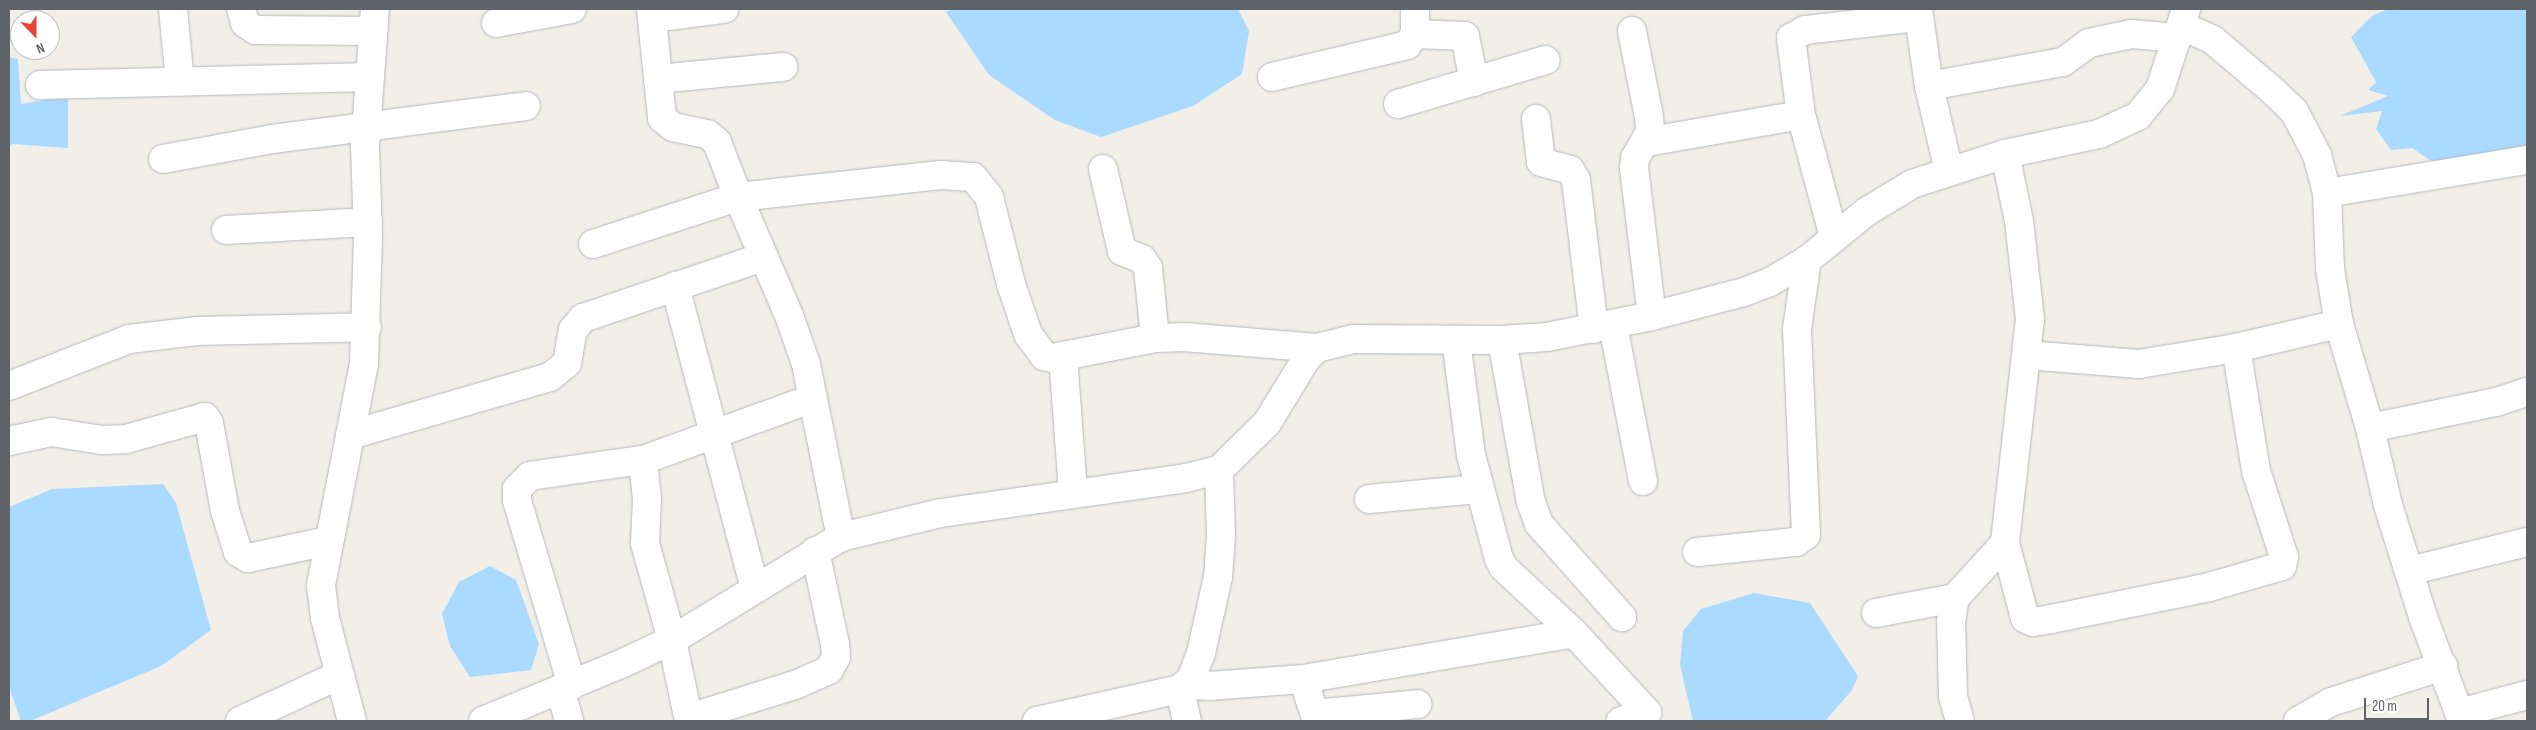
<!DOCTYPE html>
<style>
body{margin:0}
#map{position:relative;width:2536px;height:730px;overflow:hidden;background:#f1efe8;font-family:"Sofia Sans Condensed",sans-serif}
div>[style]{position:absolute}
.water>*{inset:0;background:#aadaff}
.roads{filter:drop-shadow(0 0 1px #b5b8bc) drop-shadow(0 0 1px #b5b8bc)}
.minor>*{height:28px;margin:-14px;padding:0 14px;transform-origin:14px;border-radius:14px;background:#fff}
span{translate:-50% -50%;white-space:nowrap;text-align:center;line-height:1.15;-webkit-text-stroke:4.5px #fff;paint-order:stroke}
.frame{position:absolute;inset:0;border:10px solid #5f6368;pointer-events:none}
.north{position:absolute;left:10px;top:10px;width:50px;height:50px;box-sizing:border-box;background:#fff;border:1px solid #bfc1c3;border-radius:50%;rotate:158deg;font-size:14px;font-weight:700;line-height:20px;text-align:center;color:#5f6368}
.north::after{content:'';display:block;margin:auto;width:18px;height:22px;background:#ea4335;clip-path:polygon(50% 0,100% 100%,50% 72%,0 100%)}
.scale{position:absolute;left:2364px;top:698px;width:65px;height:22px;box-sizing:border-box;border:2px solid #5f6368;border-top:0;padding-left:6px;font-size:15px;line-height:18px;white-space:nowrap;color:#5f6368;-webkit-text-stroke:4px #fff;paint-order:stroke}
</style>
<div id="map">
<div class="water">
<div style="clip-path:polygon(952px 9px,1238px 9px,1249px 31px,1242px 74px,1193px 106px,1101px 137px,1055px 120px,989px 75px,946px 12px)"></div>
<div style="clip-path:polygon(2389px 9px,2527px 9px,2527px 145px,2481px 155px,2449px 173px,2412px 148px,2391px 150px,2376px 129px,2382px 111px,2340px 116px,2388px 96px,2368px 90px,2376px 82px,2351px 37px,2373px 15px)"></div>
<div style="clip-path:polygon(9px 57px,18px 59px,21px 104px,68px 96px,68px 148px,12px 144px,9px 148px)"></div>
<div style="clip-path:polygon(163px 484px,176px 503px,211px 630px,161px 666px,30px 721px,21px 721px,9px 687px,9px 507px,52px 489px)"></div>
<div style="clip-path:polygon(490px 566px,516px 580px,539px 644px,531px 670px,470px 677px,450px 646px,442px 614px,459px 582px)"></div>
<div style="clip-path:polygon(1754px 593px,1810px 603px,1858px 676px,1852px 690px,1825px 721px,1693px 721px,1680px 665px,1683px 631px,1701px 609px)"></div>
</div>
<div class="roads">
<div class="minor">
<div style="left:173px;top:9px;width:73px;rotate:84.5deg"></div>
<div style="left:241px;top:9px;width:15px;rotate:74deg"></div>
<div style="left:245px;top:23px;width:12px;rotate:35deg"></div>
<div style="left:255px;top:30px;width:118px;rotate:0.5deg"></div>
<div style="left:651px;top:9px;width:110px;rotate:84.2deg"></div>
<div style="left:662px;top:118px;width:14px;rotate:39deg"></div>
<div style="left:673px;top:127px;width:35px;rotate:12deg"></div>
<div style="left:707px;top:134px;width:13px;rotate:39deg"></div>
<div style="left:717px;top:142px;width:59px;rotate:69.1deg"></div>
<div style="left:738px;top:197px;width:204px;rotate:-6.2deg"></div>
<div style="left:941px;top:175px;width:32px;rotate:4deg"></div>
<div style="left:973px;top:177px;width:26px;rotate:51deg"></div>
<div style="left:989px;top:197px;width:90px;rotate:75.8deg"></div>
<div style="left:1011px;top:284px;width:53px;rotate:71.2deg"></div>
<div style="left:1028px;top:334px;width:27px;rotate:54deg"></div>
<div style="left:1044px;top:356px;width:9px;rotate:13deg"></div>
<div style="left:1053px;top:358px;width:104px;rotate:-11.1deg"></div>
<div style="left:1155px;top:338px;width:29px;rotate:-2deg"></div>
<div style="left:1184px;top:337px;width:133px;rotate:4.7deg"></div>
<div style="left:1918px;top:9px;width:78px;rotate:81.9deg"></div>
<div style="left:1929px;top:86px;width:87px;rotate:76.8deg"></div>
<div style="left:652px;top:18px;width:73px;rotate:-7.1deg"></div>
<div style="left:496px;top:23px;width:77px;rotate:-10.4deg"></div>
<div style="left:2182px;top:26px;width:34px;rotate:24deg"></div>
<div style="left:2213px;top:40px;width:79px;rotate:40.4deg"></div>
<div style="left:2273px;top:91px;width:29px;rotate:44deg"></div>
<div style="left:2294px;top:111px;width:50px;rotate:62.4deg"></div>
<div style="left:2317px;top:155px;width:39px;rotate:75deg"></div>
<div style="left:2327px;top:193px;width:76px;rotate:87.7deg"></div>
<div style="left:2330px;top:269px;width:56px;rotate:80.7deg"></div>
<div style="left:2339px;top:324px;width:109px;rotate:73.4deg"></div>
<div style="left:2370px;top:428px;width:79px;rotate:76.8deg"></div>
<div style="left:2388px;top:505px;width:117px;rotate:72.6deg"></div>
<div style="left:2423px;top:617px;width:111px;rotate:69.4deg"></div>
<div style="left:1632px;top:31px;width:88px;rotate:78.8deg"></div>
<div style="left:1649px;top:117px;width:15px;rotate:86deg"></div>
<div style="left:1650px;top:132px;width:30px;rotate:120deg"></div>
<div style="left:1635px;top:158px;width:10px;rotate:96deg"></div>
<div style="left:1634px;top:168px;width:149px;rotate:83.1deg"></div>
<div style="left:1415px;top:34px;width:50px;rotate:2.3deg"></div>
<div style="left:1465px;top:36px;width:47px;rotate:78.9deg"></div>
<div style="left:1272px;top:77px;width:139px;rotate:-13.3deg"></div>
<div style="left:1407px;top:45px;width:14px;rotate:-54deg"></div>
<div style="left:1415px;top:34px;width:25px;rotate:-90deg"></div>
<div style="left:658px;top:79px;width:126px;rotate:-5.5deg"></div>
<div style="left:40px;top:85px;width:329px;rotate:-1.4deg"></div>
<div style="left:1929px;top:86px;width:136px;rotate:-10.2deg"></div>
<div style="left:2063px;top:62px;width:32px;rotate:-36deg"></div>
<div style="left:2089px;top:43px;width:43px;rotate:-12.1deg"></div>
<div style="left:2131px;top:34px;width:47px;rotate:4.9deg"></div>
<div style="left:1398px;top:104px;width:154px;rotate:-16.6deg"></div>
<div style="left:1536px;top:119px;width:43px;rotate:83.4deg"></div>
<div style="left:1541px;top:162px;width:30px;rotate:15deg"></div>
<div style="left:1570px;top:170px;width:12px;rotate:59deg"></div>
<div style="left:1576px;top:180px;width:150px;rotate:83.1deg"></div>
<div style="left:1646px;top:142px;width:157px;rotate:-9.9deg"></div>
<div style="left:2005px;top:154px;width:68px;rotate:78.2deg"></div>
<div style="left:2019px;top:221px;width:99px;rotate:83.6deg"></div>
<div style="left:2030px;top:319px;width:225px;rotate:96.4deg"></div>
<div style="left:2005px;top:543px;width:78px;rotate:75.1deg"></div>
<div style="left:2025px;top:618px;width:9px;rotate:27deg"></div>
<div style="left:2033px;top:622px;width:18px;rotate:-9deg"></div>
<div style="left:2051px;top:619px;width:161px;rotate:-11.4deg"></div>
<div style="left:2209px;top:587px;width:76px;rotate:-16deg"></div>
<div style="left:2282px;top:566px;width:9px;rotate:-77deg"></div>
<div style="left:2284px;top:557px;width:90px;rotate:-108deg"></div>
<div style="left:2256px;top:471px;width:125px;rotate:-99.2deg"></div>
<div style="left:2236px;top:348px;width:106px;rotate:-13.1deg"></div>
<div style="left:163px;top:159px;width:111px;rotate:-10.4deg"></div>
<div style="left:272px;top:139px;width:256px;rotate:-7.4deg"></div>
<div style="left:1103px;top:169px;width:84px;rotate:77deg"></div>
<div style="left:1122px;top:251px;width:22px;rotate:22deg"></div>
<div style="left:1142px;top:259px;width:11px;rotate:56deg"></div>
<div style="left:1148px;top:268px;width:70px;rotate:84.3deg"></div>
<div style="left:2327px;top:193px;width:203px;rotate:-9.4deg"></div>
<div style="left:226px;top:230px;width:142px;rotate:-3.2deg"></div>
<div style="left:1834px;top:237px;width:126px;rotate:-105.1deg"></div>
<div style="left:1801px;top:115px;width:78px;rotate:-97.4deg"></div>
<div style="left:1791px;top:38px;width:16px;rotate:-30deg"></div>
<div style="left:1805px;top:30px;width:114px;rotate:-6.6deg"></div>
<div style="left:593px;top:244px;width:152px;rotate:-18deg"></div>
<div style="left:738px;top:197px;width:132px;rotate:66.7deg"></div>
<div style="left:790px;top:318px;width:49px;rotate:70.8deg"></div>
<div style="left:806px;top:364px;width:177px;rotate:78.6deg"></div>
<div style="left:675px;top:286px;width:313px;rotate:75.2deg"></div>
<div style="left:1613px;top:325px;width:159px;rotate:79.1deg"></div>
<div style="left:1456px;top:340px;width:116px;rotate:82.6deg"></div>
<div style="left:1471px;top:455px;width:108px;rotate:74.9deg"></div>
<div style="left:1499px;top:559px;width:10px;rotate:61deg"></div>
<div style="left:1504px;top:568px;width:96px;rotate:42.9deg"></div>
<div style="left:1574px;top:633px;width:108px;rotate:47.3deg"></div>
<div style="left:1647px;top:712px;width:28px;rotate:161deg"></div>
<div style="left:1502px;top:340px;width:165px;rotate:79.9deg"></div>
<div style="left:1531px;top:502px;width:23px;rotate:70deg"></div>
<div style="left:1539px;top:524px;width:125px;rotate:48.3deg"></div>
<div style="left:2027px;top:355px;width:112px;rotate:4.6deg"></div>
<div style="left:2139px;top:364px;width:98px;rotate:-9.4deg"></div>
<div style="left:1063px;top:356px;width:137px;rotate:85.8deg"></div>
<div style="left:9px;top:386px;width:129px;rotate:-21.4deg"></div>
<div style="left:129px;top:339px;width:68px;rotate:-6.7deg"></div>
<div style="left:197px;top:331px;width:170px;rotate:-1.3deg"></div>
<div style="left:2370px;top:428px;width:129px;rotate:-11.7deg"></div>
<div style="left:2496px;top:402px;width:33px;rotate:-18deg"></div>
<div style="left:350px;top:435px;width:208px;rotate:-16.2deg"></div>
<div style="left:550px;top:377px;width:22px;rotate:-39deg"></div>
<div style="left:567px;top:363px;width:34px;rotate:-80deg"></div>
<div style="left:573px;top:330px;width:16px;rotate:-50deg"></div>
<div style="left:583px;top:318px;width:190px;rotate:-18.7deg"></div>
<div style="left:9px;top:441px;width:43px;rotate:-12.1deg"></div>
<div style="left:51px;top:432px;width:52px;rotate:8.9deg"></div>
<div style="left:102px;top:440px;width:24px;rotate:-2deg"></div>
<div style="left:126px;top:439px;width:82px;rotate:-15.6deg"></div>
<div style="left:205px;top:417px;width:7px;rotate:56deg"></div>
<div style="left:209px;top:423px;width:89px;rotate:79.7deg"></div>
<div style="left:225px;top:511px;width:43px;rotate:72.4deg"></div>
<div style="left:238px;top:552px;width:12px;rotate:31deg"></div>
<div style="left:248px;top:558px;width:82px;rotate:-12deg"></div>
<div style="left:1369px;top:499px;width:110px;rotate:-5.2deg"></div>
<div style="left:1697px;top:552px;width:100px;rotate:-5.8deg"></div>
<div style="left:1796px;top:542px;width:12px;rotate:-35deg"></div>
<div style="left:1806px;top:535px;width:206px;rotate:-92.5deg"></div>
<div style="left:1797px;top:329px;width:70px;rotate:-81.8deg"></div>
<div style="left:2409px;top:571px;width:122px;rotate:-13.8deg"></div>
<div style="left:1876px;top:613px;width:80px;rotate:-10.8deg"></div>
<div style="left:1303px;top:679px;width:275px;rotate:-9.6deg"></div>
<div style="left:572px;top:685px;width:193px;rotate:-106.6deg"></div>
<div style="left:517px;top:500px;width:11px;rotate:-90deg"></div>
<div style="left:517px;top:489px;width:18px;rotate:-45deg"></div>
<div style="left:530px;top:476px;width:114px;rotate:-8.1deg"></div>
<div style="left:1185px;top:685px;width:24px;rotate:2deg"></div>
<div style="left:1209px;top:686px;width:94px;rotate:-4.3deg"></div>
<div style="left:1303px;top:679px;width:44px;rotate:71.6deg"></div>
<div style="left:560px;top:689px;width:33px;rotate:74deg"></div>
<div style="left:1180px;top:689px;width:33px;rotate:78deg"></div>
<div style="left:2459px;top:713px;width:70px;rotate:-14.8deg"></div>
<div style="left:1315px;top:714px;width:103px;rotate:-5.5deg"></div>
<div style="left:689px;top:718px;width:111px;rotate:-17.3deg"></div>
<div style="left:795px;top:685px;width:37px;rotate:-24deg"></div>
<div style="left:829px;top:670px;width:15px;rotate:-62deg"></div>
<div style="left:836px;top:657px;width:13px;rotate:-94deg"></div>
<div style="left:835px;top:644px;width:95px;rotate:-102.1deg"></div>
<div style="left:240px;top:721px;width:109px;rotate:-24.9deg"></div>
<div style="left:352px;top:721px;width:106px;rotate:-104.7deg"></div>
<div style="left:325px;top:618px;width:33px;rotate:-97deg"></div>
<div style="left:321px;top:585px;width:225px;rotate:-79deg"></div>
<div style="left:364px;top:364px;width:127px;rotate:-88.2deg"></div>
<div style="left:368px;top:237px;width:92px;rotate:-91.9deg"></div>
<div style="left:365px;top:145px;width:136px;rotate:-85.8deg"></div>
<div style="left:483px;top:721px;width:152px;rotate:-22.5deg"></div>
<div style="left:623px;top:663px;width:54px;rotate:-25.1deg"></div>
<div style="left:672px;top:640px;width:198px;rotate:-31.4deg"></div>
<div style="left:841px;top:537px;width:103px;rotate:-13.5deg"></div>
<div style="left:941px;top:513px;width:247px;rotate:-8.1deg"></div>
<div style="left:1186px;top:478px;width:34px;rotate:-14deg"></div>
<div style="left:1219px;top:470px;width:67px;rotate:-44.4deg"></div>
<div style="left:1267px;top:423px;width:75px;rotate:-58.6deg"></div>
<div style="left:1306px;top:359px;width:16px;rotate:-45deg"></div>
<div style="left:1317px;top:348px;width:38px;rotate:-14deg"></div>
<div style="left:1354px;top:339px;width:148px;rotate:0.4deg"></div>
<div style="left:1502px;top:340px;width:45px;rotate:-3.8deg"></div>
<div style="left:1547px;top:337px;width:107px;rotate:-11.3deg"></div>
<div style="left:1652px;top:316px;width:95px;rotate:-14.6deg"></div>
<div style="left:1744px;top:292px;width:28px;rotate:-21deg"></div>
<div style="left:1770px;top:282px;width:43px;rotate:-30.7deg"></div>
<div style="left:1807px;top:260px;width:76px;rotate:-39.1deg"></div>
<div style="left:1866px;top:212px;width:54px;rotate:-31.3deg"></div>
<div style="left:1912px;top:184px;width:98px;rotate:-17.9deg"></div>
<div style="left:2005px;top:154px;width:96px;rotate:-12deg"></div>
<div style="left:2099px;top:134px;width:43px;rotate:-24.8deg"></div>
<div style="left:2138px;top:116px;width:35px;rotate:-51deg"></div>
<div style="left:2160px;top:89px;width:84px;rotate:-72deg"></div>
<div style="left:689px;top:721px;width:83px;rotate:-101.9deg"></div>
<div style="left:672px;top:640px;width:101px;rotate:-105.6deg"></div>
<div style="left:645px;top:543px;width:44px;rotate:-87.4deg"></div>
<div style="left:647px;top:499px;width:39px;rotate:-96deg"></div>
<div style="left:643px;top:460px;width:181px;rotate:-20deg"></div>
<div style="left:1037px;top:721px;width:147px;rotate:-12.6deg"></div>
<div style="left:1180px;top:689px;width:15px;rotate:-42deg"></div>
<div style="left:1191px;top:679px;width:28px;rotate:-69deg"></div>
<div style="left:1201px;top:653px;width:78px;rotate:-77.4deg"></div>
<div style="left:1218px;top:577px;width:42px;rotate:-85.9deg"></div>
<div style="left:1221px;top:535px;width:65px;rotate:-91.8deg"></div>
<div style="left:1960px;top:721px;width:26px;rotate:-106deg"></div>
<div style="left:1953px;top:696px;width:74px;rotate:-91.5deg"></div>
<div style="left:1951px;top:622px;width:24px;rotate:-81deg"></div>
<div style="left:1955px;top:598px;width:74px;rotate:-47.7deg"></div>
<div style="left:2298px;top:721px;width:38px;rotate:-30deg"></div>
<div style="left:2331px;top:702px;width:118px;rotate:-17.8deg"></div>
</div>
</div>
<div class="frame"></div>
<div class="north">N</div>
<div class="scale">20 m</div>
</div>
